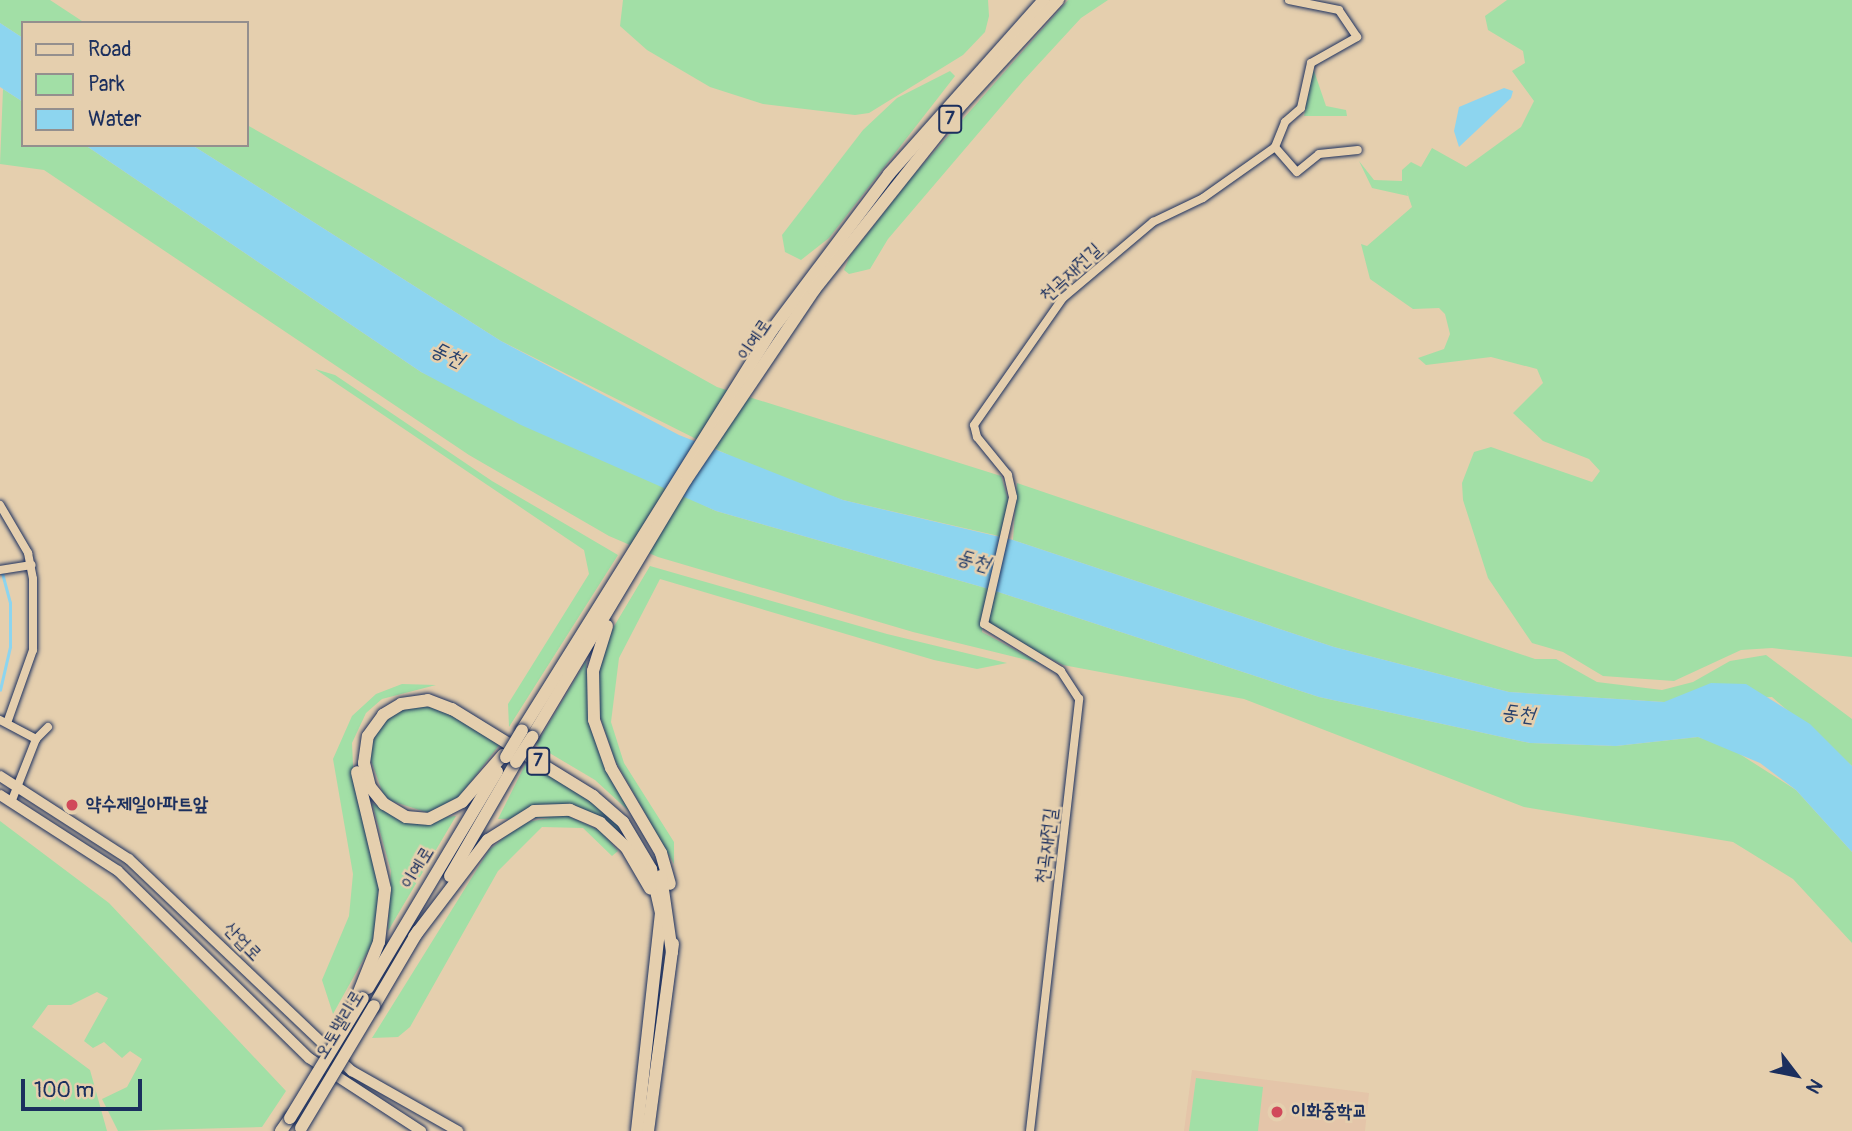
<!DOCTYPE html>
<meta charset="utf-8">
<style>
body{margin:0}
#map{position:relative;width:1852px;height:1131px;overflow:hidden;background:#e5cfae;font-family:Pangolin,"Poor Story",sans-serif}
div>[style]{position:absolute}
.built>*{inset:0;background:#e4c5a9}
.green>*{inset:0;background:#a2dfa6}
.water>*{inset:0;background:#8dd5ef}
.stream>*{height:2.5px;margin:-1.25px;padding:0 1.25px;transform-origin:1.25px;border-radius:1.25px;background:#8dd5ef}
.roads{filter:drop-shadow(0 0 2px #1b2f5e) drop-shadow(0 0 2px #1b2f5e)}
.minor>*{height:8px;margin:-4px;padding:0 4px;transform-origin:4px;border-radius:4px;background:#e5cfae}
.major>*{height:10px;margin:-5px;padding:0 5px;transform-origin:5px;border-radius:5px;background:#e5cfae}
.highway>*{height:12px;margin:-6px;padding:0 6px;transform-origin:6px;border-radius:6px;background:#e5cfae}
.bridges{filter:drop-shadow(0 0 2px #1b2f5e) drop-shadow(0 0 2px #1b2f5e)}
.highway-bridge>*{height:12px;margin:-6px;padding:0 6px;transform-origin:6px;border-radius:6px;background:#e5cfae}
.dots>*{width:19px;height:19px;translate:-50% -50%;box-sizing:border-box;border:4px solid #e5cfae;border-radius:50%}
span{translate:-50% -50%;white-space:nowrap;text-align:center;line-height:1.15;-webkit-text-stroke:5px #e5cfae;paint-order:stroke}
.shield-label span{padding:2px 5px;background:#e5cfae;border:2px solid;border-radius:5px;-webkit-text-stroke-width:0}
.shield-label{font-size:18px;color:#1b2f5e;font-weight:700}
.street-label{font-size:19px;color:#1b2f5e}
.poi-label{font-size:19px;color:#1b2f5e;font-weight:700}
.left{translate:0 -50%;text-align:left}
.water-label{font-size:21px;color:#26406c;font-style:italic}
.legend{position:absolute;left:21px;top:21px;width:228px;height:126px;box-sizing:border-box;background:#e5cfae;border:2px solid #948f8e;margin:0;padding:9px 12px;list-style:none;font-size:21px;color:#1b2f5e}
.legend li{display:flex;align-items:center;gap:14px;height:35px}
.legend b{width:35px;border:2px solid #948f8e}
.north{position:absolute;left:1761px;top:1040px;width:70px;height:70px;-webkit-text-stroke:5px #e5cfae;paint-order:stroke;rotate:122deg;font-size:19px;font-weight:700;line-height:28px;text-align:center;color:#1b2f5e}
.north::after{content:'';display:block;margin:auto;width:24px;height:32px;background:#1b2f5e;clip-path:polygon(50% 0,100% 100%,50% 72%,0 100%)}
.scale{position:absolute;left:21px;top:1079px;width:121px;height:32px;box-sizing:border-box;border:4px solid #1b2f5e;border-top:0;padding-left:9px;font-size:21px;line-height:24px;white-space:nowrap;color:#1b2f5e;-webkit-text-stroke:5px #e5cfae;paint-order:stroke}
</style>
<div id="map">
<div class="built">
<div style="clip-path:polygon(1192px 1070px,1369px 1093px,1365px 1131px,1184px 1131px)"></div>
</div>
<div class="green">
<div style="clip-path:polygon(0 0,50px 0,85px 23px,23px 23px,23px 38px,0 23px)"></div>
<div style="clip-path:polygon(623px 0,988px 0,989px 16px,985px 32px,963px 55px,869px 113px,855px 115px,763px 104px,710px 87px,647px 50px,620px 26px)"></div>
<div style="clip-path:polygon(1068px 0,1108px 0,1081px 18px,1023px 81px,888px 239px,870px 269px,849px 274px,844px 270px,850px 256px,911px 178px)"></div>
<div style="clip-path:polygon(1507px 0,1852px 0,1852px 657px,1772px 648px,1741px 650px,1674px 681px,1603px 676px,1563px 652px,1532px 643px,1488px 578px,1463px 500px,1462px 483px,1474px 452px,1491px 447px,1592px 482px,1600px 471px,1589px 459px,1543px 441px,1513px 413px,1543px 383px,1537px 369px,1491px 357px,1426px 365px,1418px 358px,1444px 349px,1450px 334px,1445px 314px,1439px 308px,1413px 309px,1370px 279px,1361px 244px,1367px 246px,1412px 207px,1406px 189px,1408px 196px,1372px 188px,1359px 161px,1374px 180px,1402px 181px,1402px 170px,1411px 162px,1421px 167px,1432px 148px,1466px 167px,1521px 127px,1534px 101px,1512px 71px,1525px 63px,1523px 51px,1488px 30px,1485px 16px)"></div>
<div style="clip-path:polygon(1313px 68px,1326px 106px,1346px 110px,1347px 116px,1304px 116px)"></div>
<div style="clip-path:polygon(950px 71px,955px 76px,829px 238px,801px 260px,785px 252px,782px 235px,863px 130px,897px 98px)"></div>
<div style="clip-path:polygon(3px 89px,23px 102px,23px 145px,85px 145px,421px 372px,716px 511px,989px 589px,1319px 697px,1530px 743px,1616px 746px,1698px 737px,1727px 746px,1796px 790px,1852px 852px,1852px 943px,1793px 879px,1733px 842px,1524px 807px,1244px 699px,1063px 665px,992px 629px,982px 614px,982px 632px,1039px 663px,913px 632px,658px 557px,609px 536px,469px 455px,44px 170px,0 164px)"></div>
<div style="clip-path:polygon(247px 125px,717px 387px,1001px 476px,1009px 503px,1003px 537px,843px 500px,762px 472px,501px 341px,192px 145px,247px 145px)"></div>
<div style="clip-path:polygon(315px 369px,335px 375px,492px 481px,618px 555px,509px 727px,508px 704px,589px 574px,584px 550px)"></div>
<div style="clip-path:polygon(1017px 483px,1535px 659px,1556px 659px,1597px 682px,1662px 690px,1693px 682px,1730px 661px,1766px 655px,1852px 719px,1852px 766px,1772px 697px,1664px 702px,1509px 692px,1334px 647px,1013px 540px)"></div>
<div style="clip-path:polygon(650px 566px,887px 634px,1007px 663px,977px 669px,934px 660px,660px 579px,619px 658px,611px 722px,624px 763px,674px 842px,674px 864px,615px 760px,598px 710px,600px 663px,613px 628px)"></div>
<div style="clip-path:polygon(586px 661px,590px 727px,631px 813px,595px 780px,536px 745px)"></div>
<div style="clip-path:polygon(402px 684px,436px 685px,382px 699px,366px 713px,352px 743px,354px 786px,380px 880px,373px 942px,333px 1014px,322px 980px,349px 916px,353px 874px,333px 759px,352px 716px,376px 694px)"></div>
<div style="clip-path:polygon(408px 705px,438px 707px,500px 744px,456px 801px,429px 813px,385px 799px,368px 752px,381px 722px)"></div>
<div style="clip-path:polygon(527px 761px,583px 794px,622px 828px,617px 832px,596px 817px,498px 819px)"></div>
<div style="clip-path:polygon(372px 803px,404px 821px,456px 816px,388px 931px,391px 871px)"></div>
<div style="clip-path:polygon(566px 815px,601px 831px,618px 851px,612px 856px,583px 828px,542px 827px,498px 871px,410px 1027px,398px 1037px,372px 1038px,489px 850px,522px 823px)"></div>
<div style="clip-path:polygon(0 821px,109px 903px,286px 1091px,262px 1127px,118px 1131px,102px 1099px,127px 1087px,142px 1059px,130px 1051px,122px 1058px,104px 1042px,93px 1048px,84px 1041px,108px 998px,97px 992px,71px 1005px,48px 1005px,32px 1027px,90px 1070px,107px 1131px,0 1131px)"></div>
<div style="clip-path:polygon(1196px 1078px,1263px 1087px,1258px 1131px,1189px 1131px)"></div>
</div>
<div class="water">
<div style="clip-path:polygon(0 23px,23px 38px,23px 102px,0 87px)"></div>
<div style="clip-path:polygon(1504px 88px,1513px 91px,1511px 98px,1459px 147px,1454px 131px,1459px 107px)"></div>
<div style="clip-path:polygon(85px 145px,192px 145px,501px 341px,679px 435px,843px 500px,1013px 540px,1334px 647px,1509px 692px,1664px 702px,1711px 683px,1746px 684px,1810px 724px,1852px 766px,1852px 852px,1796px 790px,1760px 763px,1698px 737px,1616px 746px,1530px 743px,1319px 697px,989px 589px,716px 511px,521px 425px,421px 372px)"></div>
</div>
<div class="stream">
<div style="left:0;top:690px;width:44px;rotate:-76.9deg"></div>
<div style="left:10px;top:647px;width:44px;rotate:-90deg"></div>
<div style="left:10px;top:603px;width:31px;rotate:-105deg"></div>
</div>
<div class="roads">
<div class="minor">
<div style="left:1275px;top:147px;width:33px;rotate:49deg"></div>
<div style="left:1297px;top:172px;width:28px;rotate:-39deg"></div>
<div style="left:1319px;top:154px;width:39px;rotate:-6deg"></div>
<div style="left:0;top:505px;width:56px;rotate:59.7deg"></div>
<div style="left:28px;top:553px;width:26px;rotate:79deg"></div>
<div style="left:33px;top:579px;width:71px;rotate:90deg"></div>
<div style="left:33px;top:650px;width:77px;rotate:109.6deg"></div>
<div style="left:0;top:570px;width:32px;rotate:-9deg"></div>
<div style="left:0;top:720px;width:41px;rotate:27.8deg"></div>
<div style="left:12px;top:800px;width:66px;rotate:-68.5deg"></div>
<div style="left:36px;top:739px;width:17px;rotate:-45deg"></div>
<div style="left:1030px;top:1131px;width:435px;rotate:-83.5deg"></div>
<div style="left:1079px;top:699px;width:33px;rotate:-123deg"></div>
<div style="left:1061px;top:671px;width:90px;rotate:-148.6deg"></div>
<div style="left:984px;top:624px;width:130px;rotate:-77.1deg"></div>
<div style="left:1013px;top:497px;width:23px;rotate:-103deg"></div>
<div style="left:1008px;top:475px;width:49px;rotate:-129.2deg"></div>
<div style="left:977px;top:437px;width:12px;rotate:-104deg"></div>
<div style="left:974px;top:425px;width:155px;rotate:-55deg"></div>
<div style="left:1063px;top:298px;width:118px;rotate:-40.2deg"></div>
<div style="left:1153px;top:222px;width:55px;rotate:-25.6deg"></div>
<div style="left:1203px;top:198px;width:88px;rotate:-35.3deg"></div>
<div style="left:1275px;top:147px;width:27px;rotate:-68deg"></div>
<div style="left:1285px;top:122px;width:21px;rotate:-41deg"></div>
<div style="left:1301px;top:108px;width:46px;rotate:-77.5deg"></div>
<div style="left:1311px;top:63px;width:53px;rotate:-29.5deg"></div>
<div style="left:1357px;top:37px;width:32px;rotate:-124deg"></div>
<div style="left:1339px;top:10px;width:51px;rotate:-168.7deg"></div>
</div>
<div class="major">
<div style="left:0;top:776px;width:153px;rotate:32.8deg"></div>
<div style="left:129px;top:859px;width:308px;rotate:43.6deg"></div>
<div style="left:352px;top:1071px;width:122px;rotate:29.5deg"></div>
<div style="left:0;top:795px;width:140px;rotate:32.8deg"></div>
<div style="left:118px;top:871px;width:267px;rotate:44.4deg"></div>
<div style="left:309px;top:1058px;width:134px;rotate:33.1deg"></div>
</div>
<div class="highway">
<div style="left:607px;top:626px;width:47px;rotate:107.3deg"></div>
<div style="left:593px;top:671px;width:49px;rotate:88.8deg"></div>
<div style="left:594px;top:720px;width:51px;rotate:70.5deg"></div>
<div style="left:611px;top:768px;width:99px;rotate:59.5deg"></div>
<div style="left:661px;top:853px;width:32px;rotate:74deg"></div>
<div style="left:522px;top:730px;width:472px;rotate:-58deg"></div>
<div style="left:772px;top:330px;width:195px;rotate:-53.1deg"></div>
<div style="left:889px;top:174px;width:233px;rotate:-48.3deg"></div>
<div style="left:532px;top:737px;width:300px;rotate:-59.1deg"></div>
<div style="left:686px;top:480px;width:229px;rotate:-56deg"></div>
<div style="left:814px;top:290px;width:239px;rotate:-51.5deg"></div>
<div style="left:963px;top:103px;width:140px;rotate:-47.3deg"></div>
<div style="left:503px;top:755px;width:62px;rotate:131.1deg"></div>
<div style="left:462px;top:802px;width:37px;rotate:153deg"></div>
<div style="left:429px;top:819px;width:23px;rotate:-175deg"></div>
<div style="left:406px;top:817px;width:26px;rotate:-149deg"></div>
<div style="left:384px;top:804px;width:22px;rotate:-129deg"></div>
<div style="left:370px;top:787px;width:25px;rotate:-104deg"></div>
<div style="left:364px;top:763px;width:27px;rotate:-82deg"></div>
<div style="left:368px;top:736px;width:26px;rotate:-54deg"></div>
<div style="left:383px;top:715px;width:21px;rotate:-31deg"></div>
<div style="left:401px;top:704px;width:27px;rotate:-8deg"></div>
<div style="left:428px;top:700px;width:26px;rotate:21deg"></div>
<div style="left:452px;top:709px;width:166px;rotate:31.7deg"></div>
<div style="left:593px;top:796px;width:40px;rotate:41deg"></div>
<div style="left:623px;top:822px;width:55px;rotate:59.2deg"></div>
<div style="left:651px;top:869px;width:45px;rotate:77.2deg"></div>
<div style="left:661px;top:913px;width:219px;rotate:96.3deg"></div>
<div style="left:450px;top:876px;width:132px;rotate:-59.9deg"></div>
<div style="left:661px;top:876px;width:77px;rotate:81.8deg"></div>
<div style="left:414px;top:937px;width:122px;rotate:-52.7deg"></div>
<div style="left:488px;top:840px;width:54px;rotate:-32.2deg"></div>
<div style="left:534px;top:811px;width:36px;rotate:-2deg"></div>
<div style="left:570px;top:810px;width:33px;rotate:23deg"></div>
<div style="left:600px;top:823px;width:35px;rotate:43deg"></div>
<div style="left:626px;top:847px;width:48px;rotate:59.7deg"></div>
<div style="left:368px;top:988px;width:252px;rotate:-59.2deg"></div>
<div style="left:374px;top:1006px;width:87px;rotate:-59.6deg"></div>
<div style="left:353px;top:1007px;width:70px;rotate:-68.2deg"></div>
<div style="left:379px;top:942px;width:53px;rotate:-83.5deg"></div>
<div style="left:385px;top:889px;width:120px;rotate:-103.5deg"></div>
<div style="left:281px;top:1131px;width:16px;rotate:-55deg"></div>
<div style="left:648px;top:1131px;width:189px;rotate:-82.4deg"></div>
</div>
</div>
<div class="bridges">
<div class="highway-bridge">
<div style="left:506px;top:757px;width:31px;rotate:-59deg"></div>
<div style="left:516px;top:762px;width:30px;rotate:-57deg"></div>
<div style="left:290px;top:1118px;width:140px;rotate:-58.7deg"></div>
<div style="left:301px;top:1128px;width:142px;rotate:-59.1deg"></div>
</div>
</div>
<div class="dots">
<div style="left:72px;top:805px;background:#d1495b"></div>
<div style="left:1277px;top:1112px;background:#d1495b"></div>
</div>
<div class="shield-label">
<span style="left:950px;top:119px">7</span>
<span style="left:538px;top:761px">7</span>
</div>
<div class="street-label">
<span style="left:1071px;top:273px;rotate:-43deg">천곡재전길</span>
<span style="left:755px;top:340px;rotate:-56deg">이예로</span>
<span style="left:1047px;top:846px;rotate:-83deg">천곡재전길</span>
<span style="left:418px;top:868px;rotate:-59deg">이예로</span>
<span style="left:242px;top:942px;rotate:46deg">산업로</span>
<span style="left:340px;top:1025px;rotate:-59deg">오토밸리로</span>
</div>
<div class="poi-label">
<span class="left" style="left:86px;top:805px">약수제일아파트앞</span>
<span class="left" style="left:1291px;top:1112px">이화중학교</span>
</div>
<div class="water-label">
<span style="left:447px;top:355px;rotate:26deg">동천</span>
<span style="left:973px;top:561px;rotate:16deg">동천</span>
<span style="left:1518px;top:714px;rotate:7deg">동천</span>
</div>
<ul class="legend">
<li><b style="height:9px;background:#e5cfae"></b>Road</li>
<li><b style="height:19px;background:#a2dfa6"></b>Park</li>
<li><b style="height:19px;background:#8dd5ef"></b>Water</li>
</ul>
<div class="north">N</div>
<div class="scale">100 m</div>
</div>
